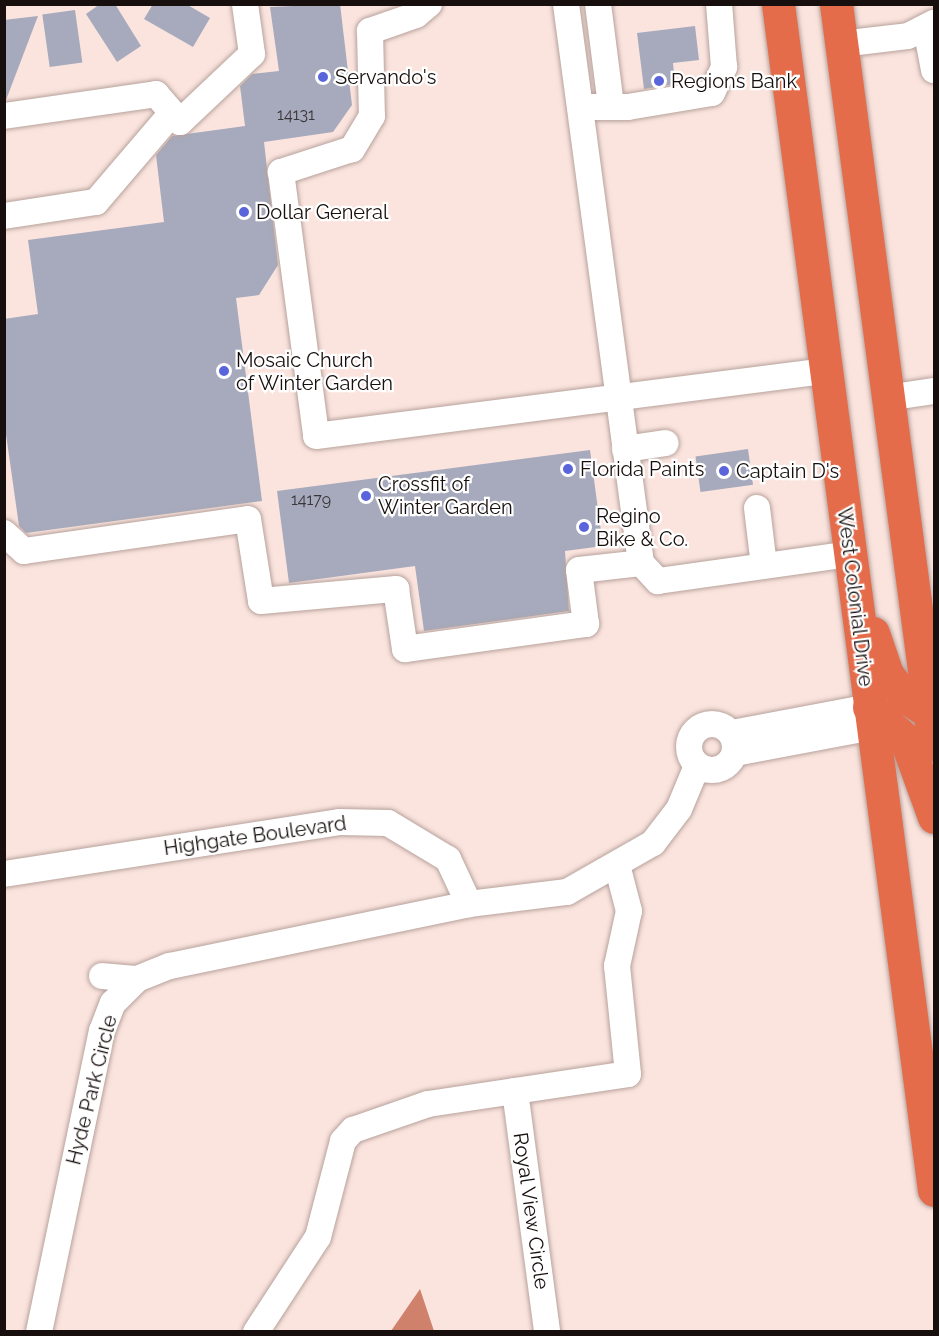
<!DOCTYPE html>
<style>
body{margin:0}
#map{position:relative;width:939px;height:1336px;overflow:hidden;background:#fbe4de;font-family:Raleway,sans-serif}
div>[style]{position:absolute}
.water>*{inset:0;background:#cf816c}
.building>*{inset:0;background:#a6aabc;transform-origin:0 0}
.roads{filter:drop-shadow(0 0 2px #b7a29c) drop-shadow(0 0 2px #b7a29c)}
.minor>*{height:26px;margin:-13px;padding:0 13px;transform-origin:13px;border-radius:13px;background:#fff}
.minor>.ring{margin:-13px;padding:0;box-sizing:content-box;background:none;border:26px solid #fff;border-radius:50%}
.highway>*{height:33px;margin:-16.5px;padding:0 16.5px;transform-origin:16.5px;border-radius:16.5px;background:#e56c4b}
.dots>*{width:16px;height:16px;translate:-50% -50%;box-sizing:border-box;border:3px solid #fff;border-radius:50%}
span{translate:-50% -50%;white-space:nowrap;text-align:center;line-height:1.15;-webkit-text-stroke:4.5px #fff;paint-order:stroke}
.number-label{font-size:16px;color:#3a3639}
.number-label span{-webkit-text-stroke-width:0}
.poi-label{font-size:20px;color:#160f0d}
.left{translate:0 -50%;text-align:left}
.street-label{font-size:20px;color:#160f0d}
.frame{position:absolute;inset:0;border:6px solid #160f0d;pointer-events:none}
</style>
<div id="map">
<div class="water">
<div style="clip-path:polygon(420px 1289px,434px 1331px,391px 1331px)"></div>
</div>
<div class="building">
<div style="clip-path:polygon(100px 4px,115px 4px,141px 46px,117px 62px,86px 14px)"></div>
<div style="clip-path:polygon(153px 4px,186px 4px,210px 18px,193px 47px,144px 19px)"></div>
<div style="clip-path:polygon(340px 4px,352px 105px,333px 132px,264px 142px,278px 265px,259px 295px,236px 298px,262px 501px,26px 533px,19px 526px,4px 420px,4px 319px,38px 314px,28px 240px,164px 222px,156px 155px,172px 136px,245px 126px,240px 86px,252px 74px,279px 71px,270px 7px)"></div>
<div style="left:75px;top:10px;width:53px;height:33px;rotate:82deg"></div>
<div style="clip-path:polygon(38px 16px,6px 100px,4px 100px,4px 20px)"></div>
<div style="clip-path:polygon(695px 26px,699px 60px,673px 63px,675px 84px,644px 89px,637px 33px)"></div>
<div style="left:748px;top:449px;width:36px;height:53px;rotate:82deg"></div>
<div style="clip-path:polygon(590px 450px,603px 546px,565px 551px,569px 611px,424px 631px,415px 566px,289px 583px,277px 491px)"></div>
</div>
<div class="roads">
<div class="minor">
<div style="left:429px;top:4px;width:17px;rotate:140deg"></div>
<div style="left:416px;top:15px;width:49px;rotate:160.8deg"></div>
<div style="left:370px;top:31px;width:85px;rotate:88.7deg"></div>
<div style="left:372px;top:116px;width:39px;rotate:121deg"></div>
<div style="left:352px;top:149px;width:75px;rotate:162.1deg"></div>
<div style="left:281px;top:172px;width:266px;rotate:82.4deg"></div>
<div style="left:316px;top:436px;width:513px;rotate:-7.28deg"></div>
<div style="left:566px;top:4px;width:564px;rotate:82.36deg"></div>
<div style="left:641px;top:563px;width:25px;rotate:47deg"></div>
<div style="left:658px;top:581px;width:194px;rotate:-8deg"></div>
<div style="left:598px;top:4px;width:102px;rotate:82.7deg"></div>
<div style="left:926px;top:28px;width:43px;rotate:79.2deg"></div>
<div style="left:841px;top:44px;width:67px;rotate:-6.8deg"></div>
<div style="left:908px;top:36px;width:29px;rotate:-27deg"></div>
<div style="left:580px;top:107px;width:48px"></div>
<div style="left:628px;top:107px;width:85px;rotate:-9.5deg"></div>
<div style="left:712px;top:93px;width:29px;rotate:-65deg"></div>
<div style="left:724px;top:67px;width:63px;rotate:-94.5deg"></div>
<div style="left:4px;top:116px;width:154px;rotate:-8.2deg"></div>
<div style="left:156px;top:94px;width:37px;rotate:49deg"></div>
<div style="left:180px;top:122px;width:99px;rotate:-43.4deg"></div>
<div style="left:252px;top:54px;width:50px;rotate:-98deg"></div>
<div style="left:4px;top:216px;width:93px;rotate:-8.7deg"></div>
<div style="left:96px;top:202px;width:117px;rotate:-49.5deg"></div>
<div style="left:887px;top:398px;width:48px;rotate:-8.5deg"></div>
<div style="left:625px;top:449px;width:41px;rotate:-8.3deg"></div>
<div style="left:757px;top:508px;width:58px;rotate:83.1deg"></div>
<div style="left:4px;top:533px;width:27px;rotate:42deg"></div>
<div style="left:24px;top:551px;width:226px;rotate:-8.1deg"></div>
<div style="left:248px;top:519px;width:83px;rotate:81deg"></div>
<div style="left:261px;top:601px;width:136px;rotate:-5.1deg"></div>
<div style="left:396px;top:589px;width:61px;rotate:81.5deg"></div>
<div style="left:405px;top:649px;width:183px;rotate:-7.9deg"></div>
<div style="left:586px;top:624px;width:54px;rotate:-97.4deg"></div>
<div style="left:579px;top:570px;width:62px;rotate:-6.4deg"></div>
<div class="ring" style="left:689px;top:724px;width:20px;height:20px"></div>
<div style="left:732px;top:733px;width:139px;rotate:-10.7deg"></div>
<div style="left:735px;top:753px;width:139px;rotate:-10.7deg"></div>
<div style="left:4px;top:874px;width:339px;rotate:-8.8deg"></div>
<div style="left:339px;top:822px;width:49px;rotate:1.2deg"></div>
<div style="left:388px;top:823px;width:70px;rotate:31deg"></div>
<div style="left:448px;top:859px;width:50px;rotate:65deg"></div>
<div style="left:102px;top:976px;width:35px;rotate:5deg"></div>
<div style="left:515px;top:1091px;width:243px;rotate:82.4deg"></div>
<div style="left:39px;top:1332px;width:308px;rotate:-78.2deg"></div>
<div style="left:102px;top:1031px;width:30px;rotate:-69deg"></div>
<div style="left:113px;top:1003px;width:34px;rotate:-45deg"></div>
<div style="left:137px;top:979px;width:35px;rotate:-22deg"></div>
<div style="left:170px;top:966px;width:305px;rotate:-11.7deg"></div>
<div style="left:469px;top:904px;width:99px;rotate:-7deg"></div>
<div style="left:567px;top:892px;width:99px;rotate:-29.7deg"></div>
<div style="left:653px;top:843px;width:43px;rotate:-52.6deg"></div>
<div style="left:679px;top:809px;width:47px;rotate:-67.3deg"></div>
<div style="left:256px;top:1332px;width:113px;rotate:-56.9deg"></div>
<div style="left:318px;top:1237px;width:99px;rotate:-75.4deg"></div>
<div style="left:343px;top:1141px;width:15px;rotate:-48deg"></div>
<div style="left:353px;top:1130px;width:79px;rotate:-19.1deg"></div>
<div style="left:428px;top:1104px;width:202px;rotate:-8.5deg"></div>
<div style="left:628px;top:1074px;width:109px;rotate:-95.8deg"></div>
<div style="left:617px;top:966px;width:56px;rotate:-77.7deg"></div>
<div style="left:629px;top:911px;width:48px;rotate:-104.6deg"></div>
</div>
<div class="highway">
<div style="left:778px;top:4px;width:1196px;rotate:82.51deg"></div>
<div style="left:836px;top:4px;width:747px;rotate:82.47deg"></div>
<div style="left:873px;top:633px;width:43px;rotate:71.1deg"></div>
<div style="left:887px;top:674px;width:28px;rotate:52deg"></div>
<div style="left:904px;top:696px;width:31px;rotate:33deg"></div>
<div style="left:869px;top:707px;width:50px;rotate:41.7deg"></div>
<div style="left:906px;top:740px;width:82px;rotate:70deg"></div>
</div>
</div>
<div class="dots">
<div style="left:323px;top:77px;background:#5a64db"></div>
<div style="left:659px;top:81px;background:#5a64db"></div>
<div style="left:244px;top:212px;background:#5a64db"></div>
<div style="left:224px;top:371px;background:#5a64db"></div>
<div style="left:568px;top:469px;background:#5a64db"></div>
<div style="left:724px;top:471px;background:#5a64db"></div>
<div style="left:366px;top:496px;background:#5a64db"></div>
<div style="left:584px;top:527px;background:#5a64db"></div>
</div>
<div class="number-label">
<span style="left:296px;top:115px">14131</span>
<span style="left:311px;top:500px">14179</span>
</div>
<div class="poi-label">
<span class="left" style="left:335px;top:77px">Servando's</span>
<span class="left" style="left:671px;top:81px">Regions Bank</span>
<span class="left" style="left:256px;top:212px">Dollar General</span>
<span class="left" style="left:236px;top:372px">Mosaic Church<br>of Winter Garden</span>
<span class="left" style="left:580px;top:469px">Florida Paints</span>
<span class="left" style="left:736px;top:471px">Captain D's</span>
<span class="left" style="left:378px;top:496px">Crossfit of<br>Winter Garden</span>
<span class="left" style="left:596px;top:528px">Regino<br>Bike &amp; Co.</span>
</div>
<div class="street-label">
<span style="left:855px;top:597px;rotate:83deg">West Colonial Drive</span>
<span style="left:255px;top:836px;rotate:-8deg">Highgate Boulevard</span>
<span style="left:92px;top:1090px;rotate:-76deg">Hyde Park Circle</span>
<span style="left:531px;top:1211px;rotate:82deg">Royal View Circle</span>
</div>
<div class="frame"></div>
</div>
